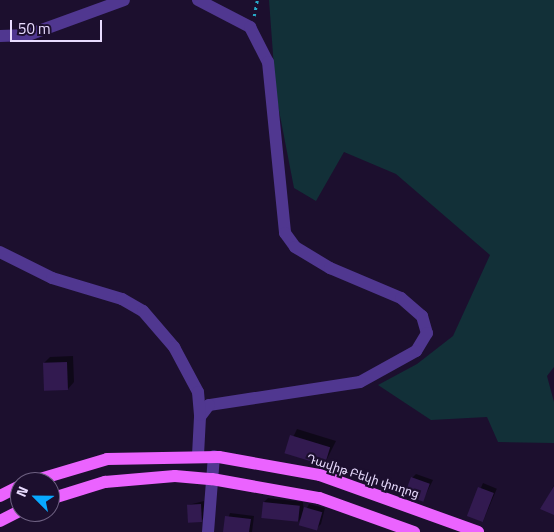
<!DOCTYPE html>
<meta charset="utf-8">
<style>
body{margin:0}
#map{position:relative;width:554px;height:532px;overflow:hidden;background:#1c0f2e;font-family:"Titillium Web","Noto Sans Armenian",sans-serif}
div>[style]{position:absolute}
.green>*{inset:0;background:#123038}
.shadow>*{inset:0;background:#0007;transform-origin:0 0}
.building>*{inset:0;background:#321a50;transform-origin:0 0}
.path>*{height:2.5px;margin-top:-1.25px;transform-origin:0;background:repeating-linear-gradient(90deg,#27aac8 0 2.5px,transparent 0 6.5px)}
.minor>*{height:12px;margin:-6px;padding:0 6px;transform-origin:6px;border-radius:6px;background:#503790}
.major>*{height:12px;margin:-6px;padding:0 6px;transform-origin:6px;border-radius:6px;background:#eb63ff}
span{translate:-50% -50%;white-space:nowrap;text-align:center;line-height:1.15;-webkit-text-stroke:4.5px #1c0f2e;paint-order:stroke}
.street-label{font-size:12px;color:#e9dcff}
.north{position:absolute;left:10px;top:472px;width:50px;height:50px;box-sizing:border-box;background:#1c0f2e;border:1px solid #6e6182;border-radius:50%;rotate:293deg;font-size:14px;font-weight:700;line-height:20px;text-align:center;color:#e9dcff}
.north::after{content:'';display:block;margin:auto;width:18px;height:22px;background:#08a9ff;clip-path:polygon(50% 0,100% 100%,50% 72%,0 100%)}
.scale{position:absolute;left:10px;top:20px;width:92px;height:22px;box-sizing:border-box;border:2px solid #e9dcff;border-top:0;padding-left:6px;font-size:15px;line-height:18px;white-space:nowrap;color:#e9dcff;-webkit-text-stroke:4px #1c0f2e;paint-order:stroke}
</style>
<div id="map">
<div class="green">
<div style="clip-path:polygon(269px 0,554px 0,554px 367px,547px 376px,554px 402px,554px 443px,498px 442px,487px 417px,431px 420px,378px 385px,417px 364px,453px 336px,490px 255px,396px 174px,344px 152px,316px 201px,294px 188px,276px 95px)"></div>
</div>
<div class="shadow">
<div style="clip-path:polygon(73px 356px,74px 382px,68px 389px,44px 363px,50px 357px)"></div>
<div style="clip-path:polygon(297px 429px,336px 441px,325px 463px,286px 452px)"></div>
<div style="clip-path:polygon(416px 474px,433px 480px,423px 500px,412px 478px)"></div>
<div style="left:483px;top:483px;width:15px;height:35px;rotate:23deg"></div>
<div style="clip-path:polygon(554px 485px,554px 514px,542px 509px)"></div>
<div style="clip-path:polygon(268px 498px,303px 502px,304px 514px,309px 504px,325px 508px,321px 524px,317px 528px,303px 516px,298px 522px,264px 502px)"></div>
<div style="clip-path:polygon(204px 501px,205px 517px,201px 521px,188px 505px)"></div>
<div style="clip-path:polygon(230px 513px,254px 516px,252px 532px,224px 532px)"></div>
</div>
<div class="building">
<div style="left:67px;top:362px;width:28px;height:24px;rotate:88deg"></div>
<div style="left:290px;top:435px;width:42px;height:19px;rotate:17deg"></div>
<div style="left:411px;top:477px;width:20px;height:19px;rotate:20deg"></div>
<div style="clip-path:polygon(554px 486px,554px 515px,540px 509px)"></div>
<div style="left:478px;top:487px;width:17px;height:31px;rotate:21deg"></div>
<div style="left:263px;top:502px;width:37px;height:16px;rotate:6deg"></div>
<div style="left:201px;top:504px;width:18px;height:14px;rotate:87deg"></div>
<div style="left:304px;top:507px;width:19px;height:19px;rotate:16deg"></div>
<div style="clip-path:polygon(225px 516px,251px 519px,249px 532px,223px 532px)"></div>
</div>
<div class="path">
<div style="left:254px;top:16px;width:16px;rotate:-79deg"></div>
</div>
<div class="minor">
<div style="left:198px;top:0;width:59px;rotate:27.4deg"></div>
<div style="left:250px;top:27px;width:39px;rotate:63deg"></div>
<div style="left:268px;top:62px;width:172px;rotate:84.3deg"></div>
<div style="left:285px;top:233px;width:17px;rotate:54deg"></div>
<div style="left:295px;top:247px;width:41px;rotate:31deg"></div>
<div style="left:330px;top:268px;width:77px;rotate:22.9deg"></div>
<div style="left:401px;top:298px;width:28px;rotate:41deg"></div>
<div style="left:422px;top:316px;width:18px;rotate:74deg"></div>
<div style="left:427px;top:333px;width:21px;rotate:121deg"></div>
<div style="left:416px;top:351px;width:64px;rotate:151deg"></div>
<div style="left:360px;top:382px;width:153px;rotate:171.3deg"></div>
<div style="left:209px;top:405px;width:15px;rotate:127deg"></div>
<div style="left:200px;top:417px;width:38px;rotate:93deg"></div>
<div style="left:0;top:36px;width:28px;rotate:-2deg"></div>
<div style="left:28px;top:35px;width:102px;rotate:-20deg"></div>
<div style="left:0;top:252px;width:58px;rotate:26.6deg"></div>
<div style="left:52px;top:278px;width:73px;rotate:16.7deg"></div>
<div style="left:122px;top:299px;width:24px;rotate:30deg"></div>
<div style="left:143px;top:311px;width:48px;rotate:49.3deg"></div>
<div style="left:174px;top:347px;width:51px;rotate:61.9deg"></div>
<div style="left:198px;top:392px;width:23px;rotate:85deg"></div>
<div style="left:208px;top:532px;width:76px;rotate:-85.5deg"></div>
</div>
<div class="major">
<div style="left:30px;top:482px;width:80px;rotate:-16.6deg"></div>
<div style="left:107px;top:459px;width:112px;rotate:-1deg"></div>
<div style="left:219px;top:457px;width:103px;rotate:10.1deg"></div>
<div style="left:320px;top:475px;width:168px;rotate:19.8deg"></div>
<div style="left:0;top:496px;width:22px;rotate:-27deg"></div>
<div style="left:50px;top:499px;width:58px;rotate:-17.2deg"></div>
<div style="left:105px;top:482px;width:70px;rotate:-4.9deg"></div>
<div style="left:175px;top:476px;width:37px;rotate:5deg"></div>
<div style="left:212px;top:479px;width:109px;rotate:10.1deg"></div>
<div style="left:319px;top:498px;width:101px;rotate:19.7deg"></div>
<div style="left:0;top:521px;width:22px;rotate:-27deg"></div>
</div>
<div class="street-label">
<span style="left:363px;top:476px;rotate:18deg">Դավիթ Բեկի փողոց</span>
</div>
<div class="north">N</div>
<div class="scale">50 m</div>
</div>
